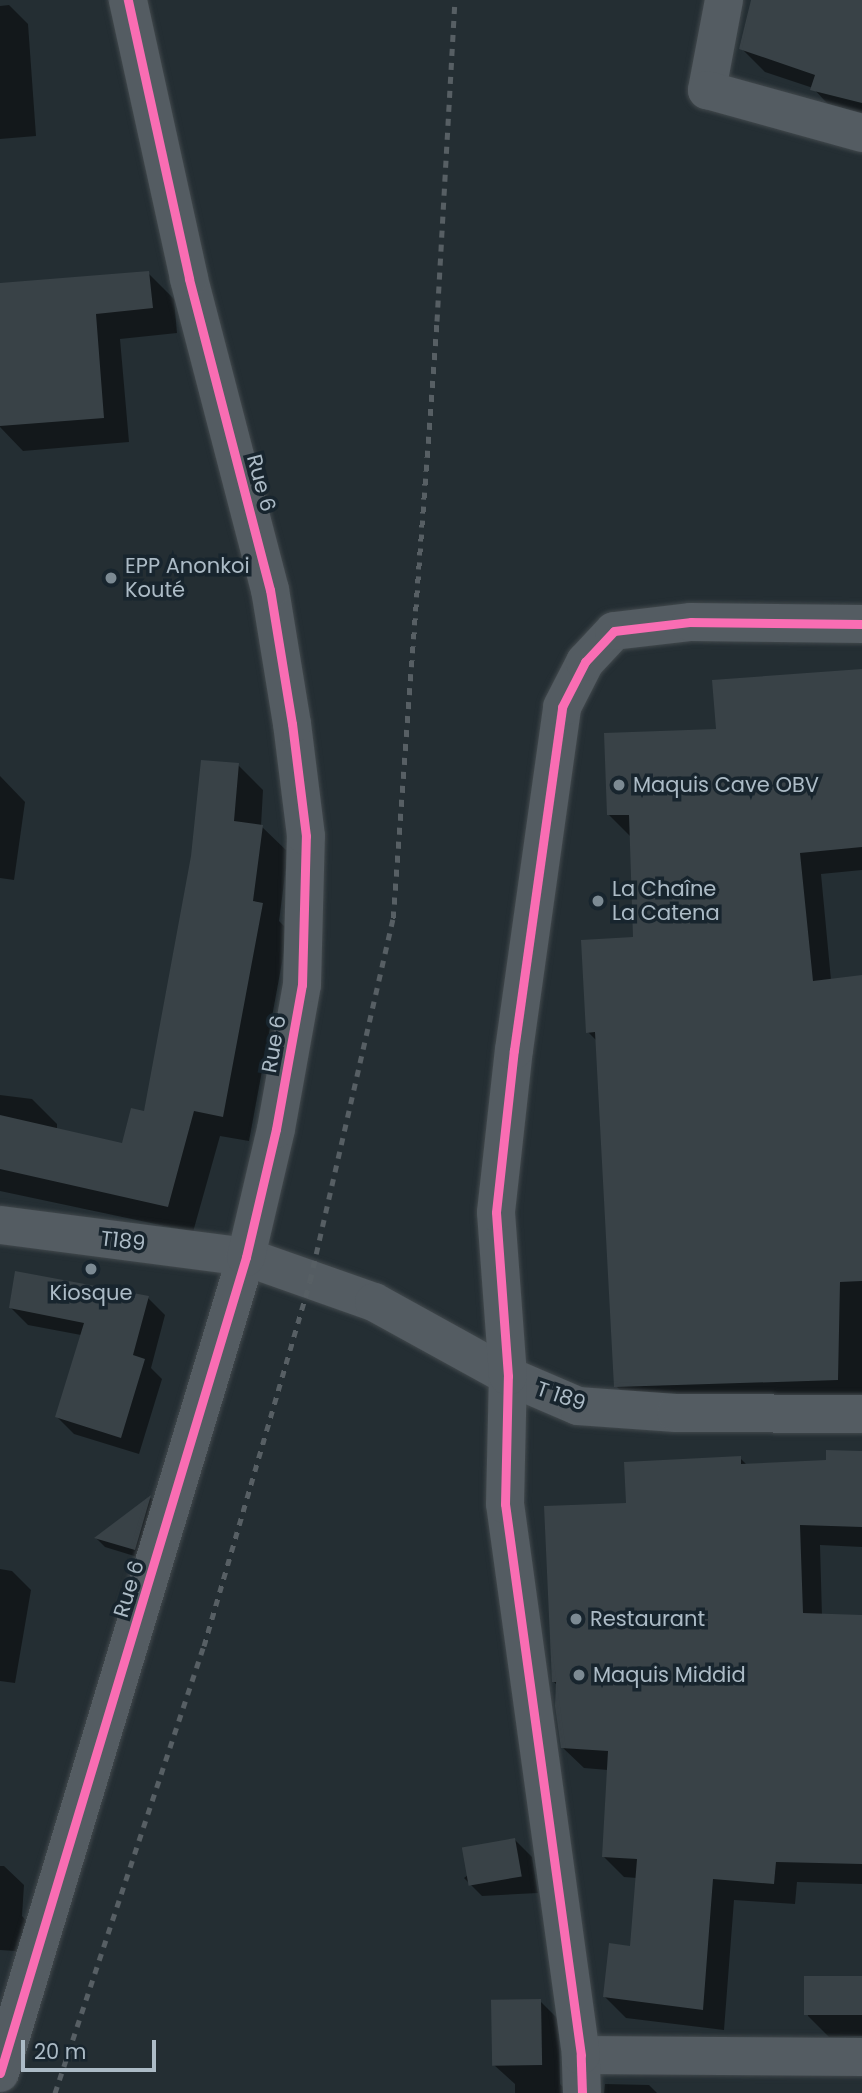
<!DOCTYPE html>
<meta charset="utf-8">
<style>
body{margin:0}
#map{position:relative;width:862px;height:2093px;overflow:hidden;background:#242e33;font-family:Poppins,sans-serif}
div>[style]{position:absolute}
.shadow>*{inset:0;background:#0007}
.building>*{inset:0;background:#394247;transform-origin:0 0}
.roads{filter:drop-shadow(0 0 2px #42494d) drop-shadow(0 0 2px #42494d)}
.street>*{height:38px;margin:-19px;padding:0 19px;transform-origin:19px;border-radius:19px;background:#545c62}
.rail>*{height:5px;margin-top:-2.5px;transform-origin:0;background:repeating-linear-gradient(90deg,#575f64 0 7px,transparent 0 14px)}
.cycleway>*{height:9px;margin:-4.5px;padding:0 4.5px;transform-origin:4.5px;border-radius:4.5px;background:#f96db3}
.dots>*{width:19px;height:19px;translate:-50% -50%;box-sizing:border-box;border:4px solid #18252e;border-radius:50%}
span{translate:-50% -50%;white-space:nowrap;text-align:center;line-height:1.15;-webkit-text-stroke:7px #18252e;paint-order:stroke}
.street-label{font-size:21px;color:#acbbc6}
.poi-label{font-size:21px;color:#acbbc6}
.left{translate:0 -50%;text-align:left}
.scale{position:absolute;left:21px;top:2040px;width:135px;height:32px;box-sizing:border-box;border:4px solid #acbbc6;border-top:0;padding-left:9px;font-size:21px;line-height:24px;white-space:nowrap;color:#acbbc6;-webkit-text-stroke:5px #18252e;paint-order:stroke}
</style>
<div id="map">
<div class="shadow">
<div style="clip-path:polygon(753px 0,862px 0,862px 121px,836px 113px,813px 88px,765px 72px,741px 48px)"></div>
<div style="clip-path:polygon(9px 5px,28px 24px,36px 136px,0 139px,0 6px)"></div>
<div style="clip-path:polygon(148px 273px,174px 299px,177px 333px,120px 339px,129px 442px,23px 451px,0 427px,0 285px)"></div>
<div style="clip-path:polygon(862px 671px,862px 870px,821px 874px,831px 980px,862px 977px,862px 1401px,637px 1408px,616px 1386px,597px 1041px,588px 1032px,634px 939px,631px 837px,609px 815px,718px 731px)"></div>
<div style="clip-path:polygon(238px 765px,263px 790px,261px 826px,288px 852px,279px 921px,288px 930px,249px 1141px,220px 1136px,193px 1232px,0 1191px,0 1095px,32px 1099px,57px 1124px,57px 1130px,123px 1145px,145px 1113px)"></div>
<div style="clip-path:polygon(0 776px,25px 802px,14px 880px,0 878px)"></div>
<div style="clip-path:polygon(148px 1298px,165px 1315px,151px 1368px,162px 1379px,139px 1454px,74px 1434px,57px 1417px,81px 1335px,28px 1325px,11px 1308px)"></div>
<div style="clip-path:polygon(862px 1453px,862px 1547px,820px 1545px,822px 1616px,862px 1617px,862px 1884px,797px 1882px,795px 1904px,734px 1900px,724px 2030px,626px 2018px,605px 1997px,632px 1948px,637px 1878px,624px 1877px,603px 1856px,608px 1770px,584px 1768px,562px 1747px,558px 1686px,553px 1681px,627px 1504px,740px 1458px,748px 1466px,828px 1462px)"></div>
<div style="clip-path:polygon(151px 1498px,160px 1507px,144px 1559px,105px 1547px,96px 1538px)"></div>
<div style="clip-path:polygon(0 1569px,12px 1571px,31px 1590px,15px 1683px,0 1681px)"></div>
<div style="clip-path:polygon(515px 1840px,532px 1857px,538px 1893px,482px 1896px,464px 1878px)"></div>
<div style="clip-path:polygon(0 1866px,4px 1866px,24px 1885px,22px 1916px,33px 1928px,31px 1952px,0 1950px)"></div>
<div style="clip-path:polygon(843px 1977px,862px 1977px,862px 2036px,829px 2037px,808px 2016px,806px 1980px)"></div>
<div style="clip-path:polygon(540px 2001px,559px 2020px,560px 2084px,569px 2093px,515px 2093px,515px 2084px,494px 2065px)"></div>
<div style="clip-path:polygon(605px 2084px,649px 2085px,657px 2093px,604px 2093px)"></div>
</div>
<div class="building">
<div style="clip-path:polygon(751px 0,862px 0,862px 103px,810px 90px,815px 75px,739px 49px)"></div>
<div style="clip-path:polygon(149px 271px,153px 308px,96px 314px,104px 418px,0 426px,0 283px)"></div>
<div style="clip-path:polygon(862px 669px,862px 847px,800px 853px,813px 981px,862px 975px,862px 1281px,840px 1282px,838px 1380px,614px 1387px,595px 1032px,586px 1033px,581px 940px,633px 937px,629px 815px,607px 815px,604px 733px,716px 729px,712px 680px)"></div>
<div style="clip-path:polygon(201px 760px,239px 763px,234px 821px,263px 825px,253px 901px,263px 903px,223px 1117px,194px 1111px,168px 1207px,0 1169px,0 1115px,122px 1143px,131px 1108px,144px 1111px,191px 856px)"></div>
<div style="clip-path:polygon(15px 1271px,149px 1296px,133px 1355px,145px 1359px,121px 1438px,55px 1417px,84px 1323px,9px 1308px)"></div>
<div style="clip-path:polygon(826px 1450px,862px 1451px,862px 1527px,800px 1525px,803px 1613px,862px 1615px,862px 1864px,776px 1862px,774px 1884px,713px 1879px,703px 2010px,603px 1997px,609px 1943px,630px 1946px,637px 1859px,602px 1857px,608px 1751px,561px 1748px,555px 1706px,556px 1682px,552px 1682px,544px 1506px,626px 1503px,624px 1462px,741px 1456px,741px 1464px,826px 1460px)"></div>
<div style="clip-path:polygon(151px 1495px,135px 1550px,94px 1538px)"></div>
<div style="left:515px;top:1838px;width:39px;height:54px;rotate:80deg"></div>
<div style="left:862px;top:1976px;width:39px;height:58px;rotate:90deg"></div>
<div style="left:541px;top:1999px;width:66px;height:50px;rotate:89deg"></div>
</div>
<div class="roads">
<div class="street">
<div style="left:724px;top:0;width:92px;rotate:100.7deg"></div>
<div style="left:707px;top:90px;width:161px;rotate:15.5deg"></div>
<div style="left:0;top:1225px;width:248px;rotate:7.4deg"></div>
<div style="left:246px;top:1257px;width:136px;rotate:19.4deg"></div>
<div style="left:374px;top:1302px;width:153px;rotate:28.9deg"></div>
<div style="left:508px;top:1376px;width:76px;rotate:23.2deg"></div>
<div style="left:578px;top:1406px;width:98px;rotate:4.1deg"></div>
<div style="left:676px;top:1413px;width:186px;rotate:0.3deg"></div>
<div style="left:581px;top:2055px;width:281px;rotate:0.4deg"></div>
<div style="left:0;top:2073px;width:852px;rotate:-73.22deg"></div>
<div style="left:246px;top:1257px;width:131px;rotate:-76.8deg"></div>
<div style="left:276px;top:1129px;width:146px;rotate:-79.8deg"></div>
<div style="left:302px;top:985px;width:149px;rotate:-88.5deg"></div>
<div style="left:306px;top:836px;width:113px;rotate:-97.1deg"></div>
<div style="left:292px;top:724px;width:136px;rotate:-99.3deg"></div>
<div style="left:270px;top:590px;width:322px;rotate:-104.6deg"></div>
<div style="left:189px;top:278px;width:285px;rotate:-102.4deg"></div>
<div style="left:582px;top:2093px;width:38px;rotate:-92deg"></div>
<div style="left:581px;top:2055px;width:556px;rotate:-97.85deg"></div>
<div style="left:505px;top:1504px;width:128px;rotate:-88.7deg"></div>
<div style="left:508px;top:1376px;width:164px;rotate:-94.2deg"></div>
<div style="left:496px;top:1212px;width:163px;rotate:-83.7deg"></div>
<div style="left:514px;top:1050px;width:346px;rotate:-82deg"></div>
<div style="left:562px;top:707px;width:51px;rotate:-62.9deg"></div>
<div style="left:585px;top:662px;width:42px;rotate:-46.9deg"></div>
<div style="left:614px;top:631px;width:78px;rotate:-6.7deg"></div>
<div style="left:691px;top:622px;width:171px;rotate:0.7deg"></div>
</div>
</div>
<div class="rail">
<div style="left:55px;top:2093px;width:471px;rotate:-71.6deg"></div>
<div style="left:204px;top:1646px;width:380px;rotate:-73.8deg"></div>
<div style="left:310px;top:1281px;width:372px;rotate:-77.1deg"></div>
<div style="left:393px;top:918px;width:599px;rotate:-85.78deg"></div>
<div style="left:437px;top:321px;width:322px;rotate:-86.8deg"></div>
</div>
<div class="cycleway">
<div style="left:0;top:2073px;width:852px;rotate:-73.22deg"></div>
<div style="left:246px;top:1257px;width:131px;rotate:-76.8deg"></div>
<div style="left:276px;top:1129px;width:146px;rotate:-79.8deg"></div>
<div style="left:302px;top:985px;width:149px;rotate:-88.5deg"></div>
<div style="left:306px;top:836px;width:113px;rotate:-97.1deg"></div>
<div style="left:292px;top:724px;width:136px;rotate:-99.3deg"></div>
<div style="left:270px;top:590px;width:322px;rotate:-104.6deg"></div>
<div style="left:189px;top:278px;width:285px;rotate:-102.4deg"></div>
<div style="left:582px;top:2093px;width:38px;rotate:-92deg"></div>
<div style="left:581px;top:2055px;width:556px;rotate:-97.85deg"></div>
<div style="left:505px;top:1504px;width:128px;rotate:-88.7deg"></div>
<div style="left:508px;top:1376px;width:164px;rotate:-94.2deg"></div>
<div style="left:496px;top:1212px;width:163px;rotate:-83.7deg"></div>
<div style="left:514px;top:1050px;width:346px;rotate:-82deg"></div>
<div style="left:562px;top:707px;width:51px;rotate:-62.9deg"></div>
<div style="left:585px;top:662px;width:42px;rotate:-46.9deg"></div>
<div style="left:614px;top:631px;width:78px;rotate:-6.7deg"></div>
<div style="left:691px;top:622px;width:171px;rotate:0.7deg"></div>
</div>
<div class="dots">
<div style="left:111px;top:578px;background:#7c8a93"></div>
<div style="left:619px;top:785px;background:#7c8a93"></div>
<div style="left:598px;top:901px;background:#7c8a93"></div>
<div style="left:91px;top:1269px;background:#7c8a93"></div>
<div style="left:576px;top:1619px;background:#7c8a93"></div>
<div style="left:579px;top:1675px;background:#7c8a93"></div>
</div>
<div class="street-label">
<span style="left:261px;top:483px;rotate:75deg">Rue 6</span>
<span style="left:274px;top:1044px;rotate:-80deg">Rue 6</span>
<span style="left:123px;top:1241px;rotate:7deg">T189</span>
<span style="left:561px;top:1396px;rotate:19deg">T 189</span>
<span style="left:129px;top:1589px;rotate:-73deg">Rue 6</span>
</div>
<div class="poi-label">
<span class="left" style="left:125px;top:578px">EPP Anonkoi<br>Kouté</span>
<span class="left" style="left:633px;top:785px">Maquis Cave OBV</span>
<span class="left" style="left:612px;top:901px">La Chaîne<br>La Catena</span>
<span style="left:91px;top:1293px">Kiosque</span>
<span class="left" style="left:590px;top:1619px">Restaurant</span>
<span class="left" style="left:593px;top:1675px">Maquis Middid</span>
</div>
<div class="scale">20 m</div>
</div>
